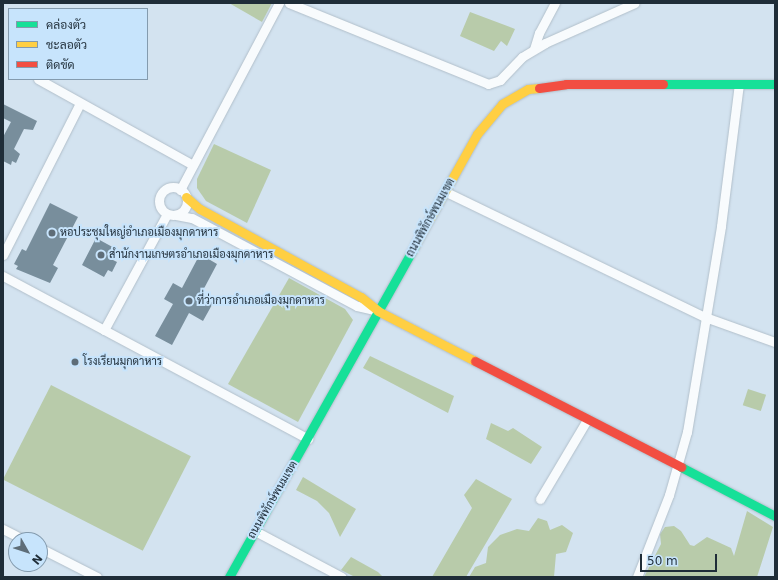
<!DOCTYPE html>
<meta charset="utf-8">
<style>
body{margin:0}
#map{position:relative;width:778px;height:580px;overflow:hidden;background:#d3e3f0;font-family:"DejaVu Sans",Sarabun,sans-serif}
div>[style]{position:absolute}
.green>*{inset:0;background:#b8cbaa;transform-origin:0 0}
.building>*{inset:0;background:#788e9c}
.roads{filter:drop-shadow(0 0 1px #b1bfca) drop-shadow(0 0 1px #b1bfca)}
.street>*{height:9px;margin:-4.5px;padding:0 4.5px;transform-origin:4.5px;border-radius:4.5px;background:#f8fbfd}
.street>.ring{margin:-4.5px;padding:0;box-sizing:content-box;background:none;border:9px solid #f8fbfd;border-radius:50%}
.fast>*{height:9px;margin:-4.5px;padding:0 4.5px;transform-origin:4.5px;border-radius:4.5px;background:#16e098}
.slow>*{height:9px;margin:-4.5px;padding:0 4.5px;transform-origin:4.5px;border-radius:4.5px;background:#ffcf43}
.jam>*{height:9px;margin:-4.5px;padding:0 4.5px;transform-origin:4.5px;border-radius:4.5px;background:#f24e42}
.dots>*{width:11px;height:11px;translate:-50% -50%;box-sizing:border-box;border:2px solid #c7e4fc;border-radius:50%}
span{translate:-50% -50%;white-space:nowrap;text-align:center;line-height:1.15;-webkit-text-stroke:4px #c7e4fc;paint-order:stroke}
.street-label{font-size:11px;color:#1f2d38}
.poi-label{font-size:11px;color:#1f2d38}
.left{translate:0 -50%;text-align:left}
.frame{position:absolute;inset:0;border:4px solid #1f2d38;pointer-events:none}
.legend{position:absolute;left:8px;top:8px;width:140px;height:72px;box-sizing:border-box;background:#c7e4fc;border:1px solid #849bae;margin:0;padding:5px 7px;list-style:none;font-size:12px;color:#1f2d38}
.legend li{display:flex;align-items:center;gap:8px;height:20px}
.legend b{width:20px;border:1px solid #849bae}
.north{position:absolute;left:8px;top:532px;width:40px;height:40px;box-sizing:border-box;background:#c7e4fc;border:1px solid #849bae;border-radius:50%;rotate:129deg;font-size:11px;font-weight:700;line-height:16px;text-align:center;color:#1f2d38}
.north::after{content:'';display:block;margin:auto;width:14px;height:18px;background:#5e6d78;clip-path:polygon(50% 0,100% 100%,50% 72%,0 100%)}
.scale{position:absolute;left:640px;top:554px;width:77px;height:18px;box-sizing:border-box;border:2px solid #1f2d38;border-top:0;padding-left:5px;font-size:12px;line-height:14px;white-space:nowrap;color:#1f2d38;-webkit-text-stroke:3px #c7e4fc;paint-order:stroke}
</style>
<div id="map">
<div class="green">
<div style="clip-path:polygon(229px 3px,272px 3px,262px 22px)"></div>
<div style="clip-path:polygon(470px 12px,515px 29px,507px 46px,501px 41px,494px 51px,460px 36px)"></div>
<div style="clip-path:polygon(214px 144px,271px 170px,247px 223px,206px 201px,197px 188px,197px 179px)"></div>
<div style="clip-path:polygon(289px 278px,345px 309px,353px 320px,298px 422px,228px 384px)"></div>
<div style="clip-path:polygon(370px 356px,454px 396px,448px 413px,363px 368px)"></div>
<div style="left:51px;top:385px;width:157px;height:106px;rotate:27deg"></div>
<div style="left:748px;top:389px;width:19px;height:17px;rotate:18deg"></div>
<div style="clip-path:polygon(491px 423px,508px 431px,513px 428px,542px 447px,531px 464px,486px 439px)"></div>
<div style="clip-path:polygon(303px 477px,356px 509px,340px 537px,329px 513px,317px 501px,296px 490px)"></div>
<div style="clip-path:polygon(476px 479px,512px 499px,466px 577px,432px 577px,472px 508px,464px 495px)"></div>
<div style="clip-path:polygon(747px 511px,773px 527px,757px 577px,644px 577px,661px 544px,660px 534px,665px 527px,674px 526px,681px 531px,690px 545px,694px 546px,707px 537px,731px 548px,734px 556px)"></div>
<div style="clip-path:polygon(538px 518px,547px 521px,550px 530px,562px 525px,573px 533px,566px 552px,556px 554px,554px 577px,469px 577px,475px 567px,486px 563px,488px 547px,500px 535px,517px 529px,529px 531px)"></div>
<div style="clip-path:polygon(351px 557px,378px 572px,383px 577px,355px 577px,341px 570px)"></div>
</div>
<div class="building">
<div style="clip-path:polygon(3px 104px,37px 121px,33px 130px,24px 129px,14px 149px,20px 154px,16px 163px,12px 161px,11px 165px,3px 161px,3px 137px,11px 122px,3px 118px)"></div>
<div style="clip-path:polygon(50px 203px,78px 217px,53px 265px,58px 268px,50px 283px,16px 269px,18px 266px,14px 264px,22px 249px,26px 251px)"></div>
<div style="clip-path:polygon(96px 238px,118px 250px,113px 260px,117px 262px,112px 272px,108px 270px,104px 277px,82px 265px)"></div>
<div style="clip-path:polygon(200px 254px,217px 264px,200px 296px,213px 303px,203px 321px,189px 313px,172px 345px,155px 336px,173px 304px,164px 299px,173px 283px,182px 288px)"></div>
</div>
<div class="roads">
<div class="street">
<div style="left:289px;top:3px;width:215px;rotate:22.1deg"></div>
<div style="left:488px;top:84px;width:13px;rotate:-18deg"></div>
<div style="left:500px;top:80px;width:32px;rotate:-46deg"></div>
<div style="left:522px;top:57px;width:27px;rotate:-31deg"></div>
<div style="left:545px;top:43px;width:98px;rotate:-24deg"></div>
<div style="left:534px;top:49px;width:17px;rotate:-73deg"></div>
<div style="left:539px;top:33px;width:34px;rotate:-62deg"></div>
<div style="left:38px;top:79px;width:177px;rotate:29deg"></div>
<div class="ring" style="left:159px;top:187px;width:19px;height:19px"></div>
<div style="left:180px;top:190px;width:212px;rotate:-62.1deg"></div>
<div style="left:446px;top:192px;width:288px;rotate:25.8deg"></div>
<div style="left:705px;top:317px;width:74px;rotate:19.7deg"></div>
<div style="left:176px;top:215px;width:16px;rotate:11deg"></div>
<div style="left:192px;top:218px;width:187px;rotate:28.1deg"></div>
<div style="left:357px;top:306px;width:18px;rotate:13deg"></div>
<div style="left:3px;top:255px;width:170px;rotate:-63.1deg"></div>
<div style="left:3px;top:276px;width:346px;rotate:28.1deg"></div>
<div style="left:104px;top:330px;width:132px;rotate:-61.5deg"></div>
<div style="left:540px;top:499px;width:92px;rotate:-59.3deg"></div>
<div style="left:3px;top:529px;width:25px;rotate:27deg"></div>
<div style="left:255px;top:531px;width:98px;rotate:27.9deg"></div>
<div style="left:40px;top:548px;width:64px;rotate:27deg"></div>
<div style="left:637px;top:577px;width:88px;rotate:-68.7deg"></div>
<div style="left:669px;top:495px;width:66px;rotate:-74.1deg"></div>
<div style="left:687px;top:432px;width:209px;rotate:-80.6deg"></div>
<div style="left:721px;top:226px;width:143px;rotate:-82.8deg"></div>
</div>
<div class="fast">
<div style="left:663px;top:84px;width:112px"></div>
<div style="left:681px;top:467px;width:106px;rotate:27.5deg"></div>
<div style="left:229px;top:577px;width:381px;rotate:-60.7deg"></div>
</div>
<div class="slow">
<div style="left:186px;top:197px;width:18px;rotate:41deg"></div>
<div style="left:200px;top:209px;width:183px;rotate:28.7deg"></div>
<div style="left:361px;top:297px;width:22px;rotate:39deg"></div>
<div style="left:378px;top:311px;width:109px;rotate:27.3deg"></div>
<div style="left:415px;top:245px;width:127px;rotate:-60.8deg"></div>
<div style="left:477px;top:134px;width:39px;rotate:-50deg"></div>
<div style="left:502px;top:104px;width:30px;rotate:-30deg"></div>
<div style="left:528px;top:89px;width:11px;rotate:-5deg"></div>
</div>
<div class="jam">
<div style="left:539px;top:88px;width:27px;rotate:-8deg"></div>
<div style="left:566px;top:84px;width:97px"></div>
<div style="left:475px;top:361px;width:232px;rotate:27.2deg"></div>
</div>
</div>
<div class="dots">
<div style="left:52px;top:233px;background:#5e6d78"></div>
<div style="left:101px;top:255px;background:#5e6d78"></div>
<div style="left:189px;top:301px;background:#5e6d78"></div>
<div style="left:75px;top:362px;background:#5e6d78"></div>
</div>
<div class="street-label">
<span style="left:431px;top:218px;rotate:-61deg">ถนนพิทักษ์พนมเขต</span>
<span style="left:273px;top:500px;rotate:-60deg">ถนนพิทักษ์พนมเขต</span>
</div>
<div class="poi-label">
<span class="left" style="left:60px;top:233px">หอประชุมใหญ่อำเภอเมืองมุกดาหาร</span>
<span class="left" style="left:109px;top:255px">สำนักงานเกษตรอำเภอเมืองมุกดาหาร</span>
<span class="left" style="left:197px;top:301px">ที่ว่าการอำเภอเมืองมุกดาหาร</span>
<span class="left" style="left:83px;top:362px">โรงเรียนมุกดาหาร</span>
</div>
<div class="frame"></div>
<ul class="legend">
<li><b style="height:5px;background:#16e098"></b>คล่องตัว</li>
<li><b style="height:5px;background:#ffcf43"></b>ชะลอตัว</li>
<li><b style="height:5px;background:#f24e42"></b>ติดขัด</li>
</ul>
<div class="north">N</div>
<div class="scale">50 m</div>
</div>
